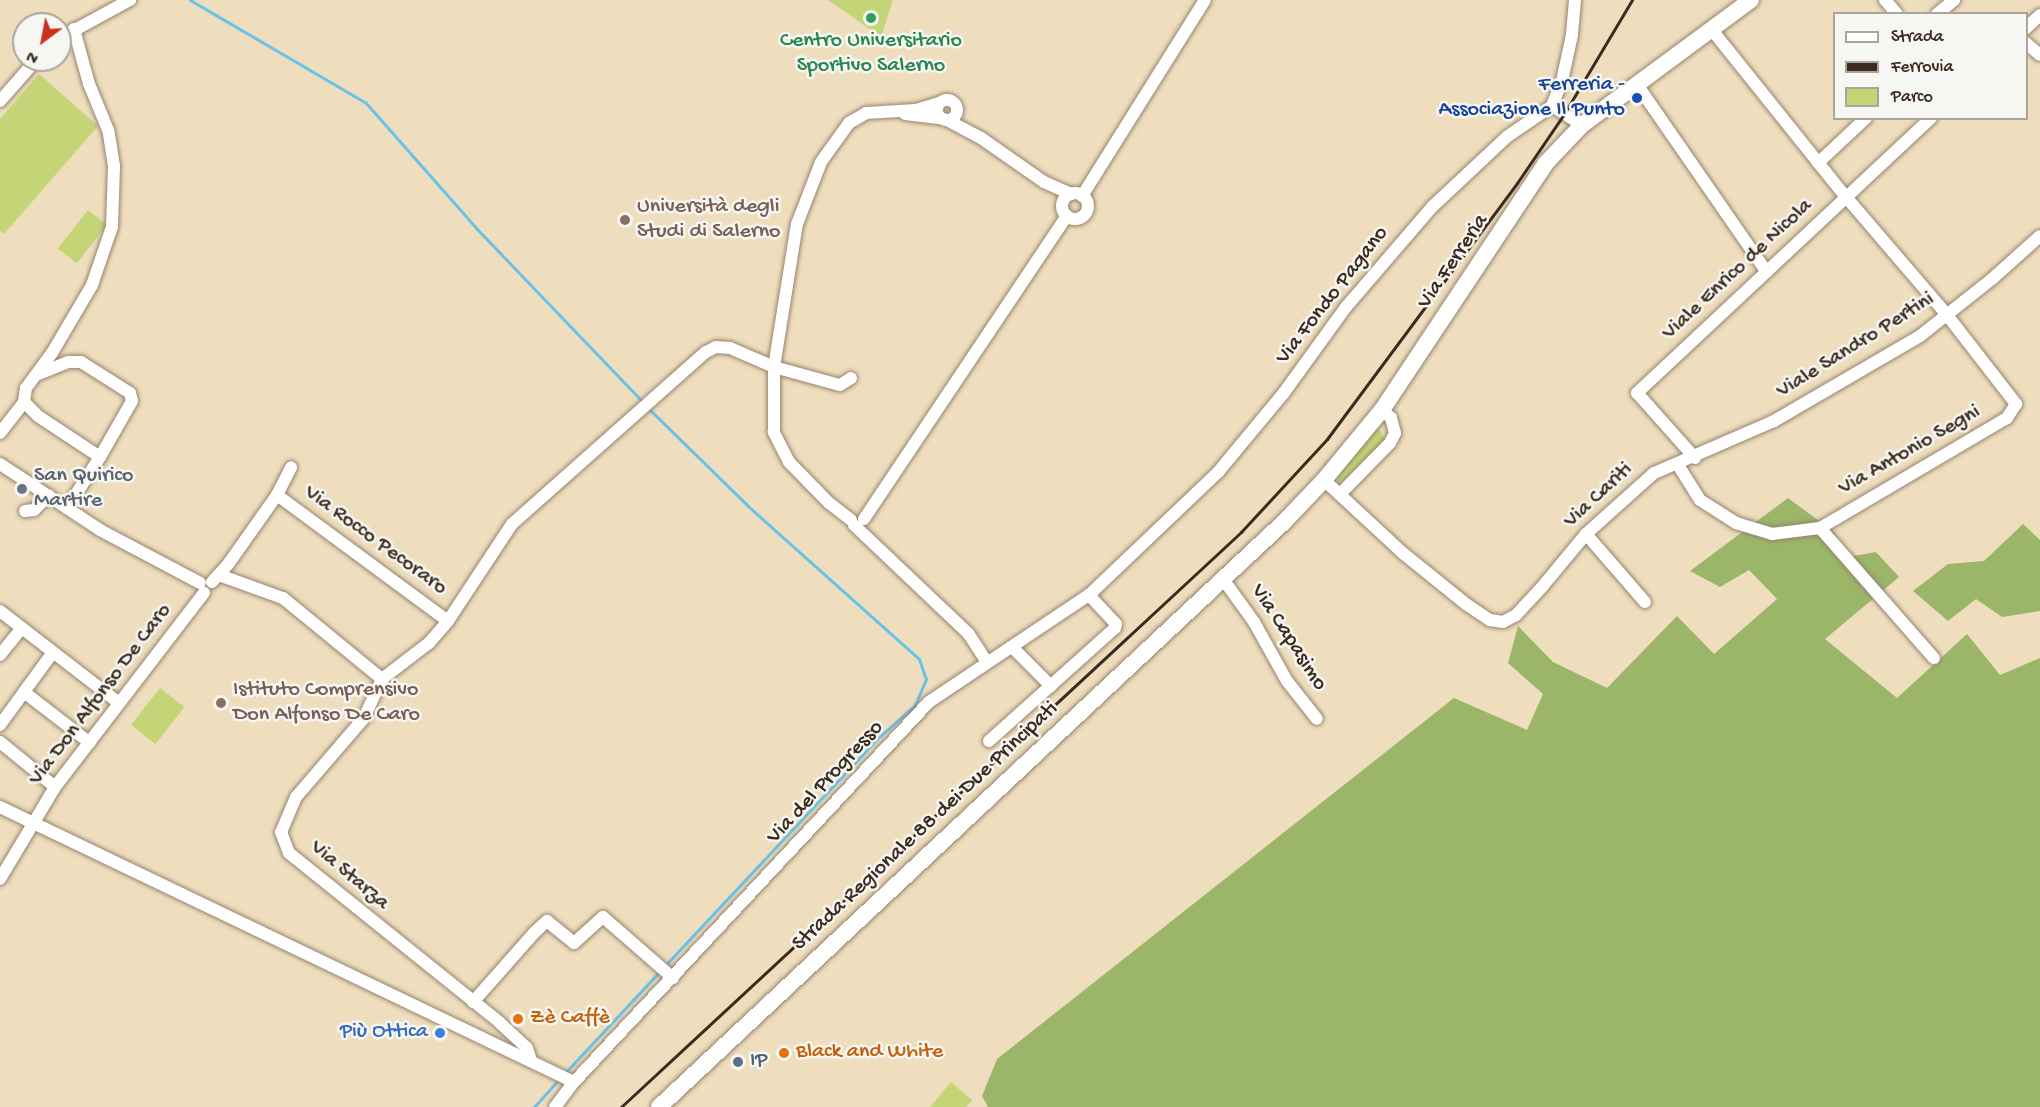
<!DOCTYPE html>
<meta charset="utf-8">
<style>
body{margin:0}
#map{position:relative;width:2040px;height:1107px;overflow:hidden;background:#efdebe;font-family:"Gochi Hand",sans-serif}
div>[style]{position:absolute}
.green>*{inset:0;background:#c4d577;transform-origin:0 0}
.forest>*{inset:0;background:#9bb668}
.stream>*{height:3px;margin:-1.5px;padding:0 1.5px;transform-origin:1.5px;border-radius:1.5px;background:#6ac2e7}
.roads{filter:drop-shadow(0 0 2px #95846e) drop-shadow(0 0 2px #95846e)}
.minor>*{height:12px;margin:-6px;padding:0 6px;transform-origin:6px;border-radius:6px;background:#fff}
.minor>.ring{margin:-6px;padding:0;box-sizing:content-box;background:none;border:12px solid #fff;border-radius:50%}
.secondary>*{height:16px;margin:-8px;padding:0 8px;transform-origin:8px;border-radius:8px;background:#fff}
.rail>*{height:3px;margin:-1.5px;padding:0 1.5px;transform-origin:1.5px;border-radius:1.5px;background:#3b2a1e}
.dots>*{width:16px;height:16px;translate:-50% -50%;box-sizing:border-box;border:3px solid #f6f6f2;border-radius:50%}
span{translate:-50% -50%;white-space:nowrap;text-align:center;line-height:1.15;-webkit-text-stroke:5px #f6f6f2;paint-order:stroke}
.leisure-label{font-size:22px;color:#27864d}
.transit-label{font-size:22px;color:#164399}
.right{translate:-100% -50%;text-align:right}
.education-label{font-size:22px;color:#785e54}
.left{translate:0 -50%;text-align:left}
.street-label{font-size:22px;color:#3b2a1e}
.worship-label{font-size:22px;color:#5b616d}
.food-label{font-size:22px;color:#c56008}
.shop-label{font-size:22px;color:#366cbe}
.service-label{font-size:22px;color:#4e5e75}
.legend{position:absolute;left:1833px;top:12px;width:195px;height:108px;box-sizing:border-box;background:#f6f6f2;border:2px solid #aba49d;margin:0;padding:8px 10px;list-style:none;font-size:18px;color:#3b2a1e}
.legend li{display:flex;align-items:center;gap:12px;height:30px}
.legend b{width:30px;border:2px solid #aba49d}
.north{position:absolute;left:12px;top:12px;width:60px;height:60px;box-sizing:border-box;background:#f6f6f2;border:2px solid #aba49d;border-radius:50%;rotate:212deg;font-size:16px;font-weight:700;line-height:24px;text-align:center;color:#3b2a1e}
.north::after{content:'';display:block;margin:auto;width:21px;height:27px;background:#c8321e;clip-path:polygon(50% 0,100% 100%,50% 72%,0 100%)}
</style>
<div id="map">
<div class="green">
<div style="clip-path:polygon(828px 0,893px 0,881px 37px)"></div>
<div style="clip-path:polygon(39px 74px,98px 126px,4px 234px,0 231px,0 119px)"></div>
<div style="left:88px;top:210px;width:24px;height:49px;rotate:38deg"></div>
<div style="clip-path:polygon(1374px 428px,1379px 429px,1385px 439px,1342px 482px,1338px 481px,1336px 475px)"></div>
<div style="left:160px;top:688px;width:31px;height:47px;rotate:38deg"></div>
<div style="clip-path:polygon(951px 1082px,972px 1100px,966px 1107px,930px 1107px)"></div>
</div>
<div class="forest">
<div style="clip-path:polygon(1788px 498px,1834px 532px,1848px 557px,1876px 552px,1899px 577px,1825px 639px,1897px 698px,1967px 634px,2000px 675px,2040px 658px,2040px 1107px,988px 1107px,982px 1096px,997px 1059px,1454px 698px,1527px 730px,1543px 694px,1508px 663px,1518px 626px,1553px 662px,1607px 688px,1677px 616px,1714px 654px,1777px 599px,1749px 570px,1720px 587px,1690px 571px)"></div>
<div style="clip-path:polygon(2023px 524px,2040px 540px,2040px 611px,2002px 617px,1976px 599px,1948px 621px,1913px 591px,1948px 564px,1984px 561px)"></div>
</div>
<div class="stream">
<div style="left:190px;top:0;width:204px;rotate:30.3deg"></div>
<div style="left:366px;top:103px;width:168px;rotate:48.6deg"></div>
<div style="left:477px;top:229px;width:241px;rotate:46.2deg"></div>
<div style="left:648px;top:408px;width:141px;rotate:44.4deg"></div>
<div style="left:749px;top:507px;width:228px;rotate:41.8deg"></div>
<div style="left:919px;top:659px;width:21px;rotate:71deg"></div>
<div style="left:926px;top:679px;width:28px;rotate:113deg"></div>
<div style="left:915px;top:705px;width:51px;rotate:138.2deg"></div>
<div style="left:877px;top:739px;width:312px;rotate:133.1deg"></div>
<div style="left:563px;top:1075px;width:141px;rotate:-47deg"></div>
<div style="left:534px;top:1107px;width:38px;rotate:-48deg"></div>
</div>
<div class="roads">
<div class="minor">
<div style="left:1575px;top:0;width:35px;rotate:95deg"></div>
<div style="left:1572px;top:35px;width:47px;rotate:102.3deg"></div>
<div style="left:1562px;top:81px;width:27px;rotate:112deg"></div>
<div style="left:1552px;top:106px;width:36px;rotate:32deg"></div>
<div style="left:1885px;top:0;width:18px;rotate:49deg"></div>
<div style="left:1937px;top:14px;width:22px;rotate:-39deg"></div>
<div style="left:2026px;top:28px;width:19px;rotate:-43deg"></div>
<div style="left:1712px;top:30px;width:214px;rotate:51.3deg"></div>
<div style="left:1846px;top:197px;width:155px;rotate:49.4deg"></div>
<div style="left:1947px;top:315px;width:113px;rotate:52.2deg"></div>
<div style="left:2016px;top:404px;width:17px;rotate:123deg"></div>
<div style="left:2007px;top:418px;width:217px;rotate:149.5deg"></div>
<div style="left:60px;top:38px;width:80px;rotate:-28.5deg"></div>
<div style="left:2026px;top:43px;width:18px;rotate:41deg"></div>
<div style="left:1638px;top:86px;width:226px;rotate:55.3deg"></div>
<div class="ring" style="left:937px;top:100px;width:8px;height:8px"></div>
<div style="left:0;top:101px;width:55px;rotate:-48.7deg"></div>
<div style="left:905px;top:114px;width:38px;rotate:7deg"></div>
<div style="left:947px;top:120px;width:38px;rotate:28deg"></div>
<div style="left:981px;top:138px;width:77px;rotate:34.9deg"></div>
<div style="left:1044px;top:182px;width:30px;rotate:24deg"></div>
<div style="left:1818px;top:163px;width:66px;rotate:-43.2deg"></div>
<div class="ring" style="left:1062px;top:193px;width:14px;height:14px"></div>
<div style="left:1082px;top:196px;width:231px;rotate:-57.9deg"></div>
<div style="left:36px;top:375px;width:35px;rotate:-22deg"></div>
<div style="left:69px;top:362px;width:12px"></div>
<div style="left:81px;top:362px;width:58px;rotate:32.3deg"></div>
<div style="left:130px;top:393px;width:8px;rotate:76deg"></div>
<div style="left:132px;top:401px;width:64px;rotate:119.7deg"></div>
<div style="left:0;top:433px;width:39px;rotate:-52deg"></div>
<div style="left:1695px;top:458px;width:87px;rotate:-131.7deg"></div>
<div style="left:1637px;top:393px;width:403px;rotate:-43.1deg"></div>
<div style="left:0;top:464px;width:120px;rotate:33.4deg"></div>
<div style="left:100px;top:530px;width:113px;rotate:27.9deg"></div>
<div style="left:1678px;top:465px;width:41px;rotate:57.8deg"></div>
<div style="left:1700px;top:500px;width:43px;rotate:32.6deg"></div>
<div style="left:1736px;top:523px;width:38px;rotate:17deg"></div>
<div style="left:1772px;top:534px;width:48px;rotate:-7.1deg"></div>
<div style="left:1820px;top:528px;width:173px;rotate:48.8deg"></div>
<div style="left:1324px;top:480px;width:109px;rotate:42.8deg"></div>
<div style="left:1404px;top:554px;width:80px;rotate:38.9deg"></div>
<div style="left:1466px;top:604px;width:29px;rotate:34deg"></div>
<div style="left:1490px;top:620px;width:13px;rotate:9deg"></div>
<div style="left:1503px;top:622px;width:15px;rotate:-28deg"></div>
<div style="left:1516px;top:615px;width:38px;rotate:-47deg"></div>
<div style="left:1542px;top:587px;width:69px;rotate:-50.3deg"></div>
<div style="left:1586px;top:534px;width:91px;rotate:-41.9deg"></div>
<div style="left:1654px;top:473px;width:131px;rotate:-23.4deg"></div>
<div style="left:1774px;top:421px;width:169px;rotate:-30.2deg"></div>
<div style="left:1920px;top:336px;width:92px;rotate:-38.4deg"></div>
<div style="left:1992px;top:279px;width:64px;rotate:-41.9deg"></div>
<div style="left:1341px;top:493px;width:70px;rotate:-45.6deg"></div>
<div style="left:1390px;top:443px;width:11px;rotate:-63deg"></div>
<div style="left:1395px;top:433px;width:16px;rotate:-105deg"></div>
<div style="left:1391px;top:418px;width:12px;rotate:-138deg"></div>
<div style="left:277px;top:495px;width:31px;rotate:-63deg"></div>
<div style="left:67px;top:508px;width:61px;rotate:-57.1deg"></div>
<div style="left:100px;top:457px;width:74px;rotate:-146.5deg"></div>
<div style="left:38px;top:416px;width:20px;rotate:-135deg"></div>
<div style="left:24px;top:402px;width:14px;rotate:-82deg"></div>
<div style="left:26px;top:388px;width:44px;rotate:-53.4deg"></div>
<div style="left:52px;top:353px;width:79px;rotate:-59.5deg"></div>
<div style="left:92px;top:285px;width:61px;rotate:-71deg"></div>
<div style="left:112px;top:227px;width:61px;rotate:-88.1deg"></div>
<div style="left:114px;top:166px;width:36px;rotate:-99deg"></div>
<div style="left:108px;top:130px;width:50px;rotate:-112.4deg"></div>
<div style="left:89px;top:84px;width:57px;rotate:-105.3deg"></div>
<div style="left:25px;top:511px;width:9px;rotate:-6deg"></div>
<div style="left:34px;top:510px;width:21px;rotate:-45deg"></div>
<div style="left:864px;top:519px;width:365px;rotate:-56.2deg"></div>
<div style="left:851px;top:520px;width:28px;rotate:-142deg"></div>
<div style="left:829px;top:503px;width:57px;rotate:-134.3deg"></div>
<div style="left:789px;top:462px;width:34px;rotate:-117deg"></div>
<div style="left:774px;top:432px;width:65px;rotate:-90deg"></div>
<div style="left:774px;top:367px;width:145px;rotate:-80.9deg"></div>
<div style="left:797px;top:224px;width:66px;rotate:-68.8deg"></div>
<div style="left:821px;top:162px;width:48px;rotate:-54.3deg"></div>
<div style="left:849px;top:123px;width:20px;rotate:-30deg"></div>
<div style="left:866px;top:113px;width:50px;rotate:-3.4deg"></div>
<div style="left:916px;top:110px;width:24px;rotate:-17deg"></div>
<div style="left:854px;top:525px;width:157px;rotate:43.5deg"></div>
<div style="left:968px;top:633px;width:35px;rotate:57deg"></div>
<div style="left:1586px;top:534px;width:90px;rotate:49.1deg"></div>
<div style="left:219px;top:575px;width:68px;rotate:19.8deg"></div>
<div style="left:283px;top:598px;width:128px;rotate:39.3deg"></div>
<div style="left:1223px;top:579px;width:53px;rotate:54.2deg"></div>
<div style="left:1254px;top:622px;width:68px;rotate:60.8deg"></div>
<div style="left:1287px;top:681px;width:48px;rotate:51.7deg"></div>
<div style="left:212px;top:582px;width:25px;rotate:-48deg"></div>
<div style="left:229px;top:563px;width:83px;rotate:-54.8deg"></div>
<div style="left:277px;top:495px;width:212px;rotate:36.4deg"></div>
<div style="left:0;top:611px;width:150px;rotate:37.7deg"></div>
<div style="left:1012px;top:647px;width:55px;rotate:45deg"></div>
<div style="left:0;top:655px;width:35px;rotate:-51deg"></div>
<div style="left:382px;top:679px;width:59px;rotate:-37.5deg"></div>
<div style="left:429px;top:643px;width:29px;rotate:-49deg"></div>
<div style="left:448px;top:621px;width:116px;rotate:-56.6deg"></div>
<div style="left:512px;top:524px;width:259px;rotate:-41.6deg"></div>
<div style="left:706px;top:352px;width:11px;rotate:-27deg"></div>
<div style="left:716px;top:347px;width:14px;rotate:4deg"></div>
<div style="left:730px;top:348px;width:48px;rotate:23.4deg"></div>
<div style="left:774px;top:367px;width:68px;rotate:15.3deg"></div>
<div style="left:840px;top:385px;width:13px;rotate:-32deg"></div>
<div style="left:382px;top:679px;width:43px;rotate:114.8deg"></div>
<div style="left:364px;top:718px;width:104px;rotate:130.7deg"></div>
<div style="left:296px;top:797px;width:38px;rotate:113deg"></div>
<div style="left:281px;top:832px;width:22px;rotate:69deg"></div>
<div style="left:289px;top:853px;width:270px;rotate:38.8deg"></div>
<div style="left:499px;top:1022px;width:38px;rotate:43deg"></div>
<div style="left:527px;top:1048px;width:13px;rotate:72deg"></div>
<div style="left:24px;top:692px;width:83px;rotate:37.7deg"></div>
<div style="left:0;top:725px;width:90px;rotate:-54deg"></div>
<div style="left:989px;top:741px;width:169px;rotate:-41.9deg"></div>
<div style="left:1115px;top:628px;width:4px;rotate:-76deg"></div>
<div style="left:1116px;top:624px;width:40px;rotate:-133deg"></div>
<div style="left:0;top:742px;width:71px;rotate:39.3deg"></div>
<div style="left:0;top:807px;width:636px;rotate:25.6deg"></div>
<div style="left:0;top:879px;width:107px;rotate:-59.1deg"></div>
<div style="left:55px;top:787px;width:245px;rotate:-52.5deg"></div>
<div style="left:473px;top:1002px;width:92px;rotate:-48.5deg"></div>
<div style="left:534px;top:933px;width:18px;rotate:-43deg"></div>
<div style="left:547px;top:921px;width:35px;rotate:39deg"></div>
<div style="left:574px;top:943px;width:39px;rotate:-42deg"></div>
<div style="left:603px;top:917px;width:93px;rotate:41.1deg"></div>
<div style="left:555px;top:1107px;width:31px;rotate:-53deg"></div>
<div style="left:574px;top:1082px;width:520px;rotate:-46.95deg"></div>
<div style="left:929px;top:702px;width:192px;rotate:-33.8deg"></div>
<div style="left:1089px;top:595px;width:180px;rotate:-43.6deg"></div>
<div style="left:1219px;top:471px;width:100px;rotate:-50.3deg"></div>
<div style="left:1283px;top:394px;width:107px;rotate:-54.1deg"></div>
<div style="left:1346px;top:307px;width:132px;rotate:-49.3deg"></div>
<div style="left:1432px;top:207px;width:104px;rotate:-43.1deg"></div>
<div style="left:1508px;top:136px;width:53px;rotate:-34.3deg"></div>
</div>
<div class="secondary">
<div style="left:659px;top:1107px;width:856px;rotate:-43.11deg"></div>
<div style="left:1284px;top:522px;width:58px;rotate:-46.4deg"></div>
<div style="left:1324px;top:480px;width:91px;rotate:-50.4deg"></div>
<div style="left:1382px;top:410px;width:296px;rotate:-56.4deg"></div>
<div style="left:1546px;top:163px;width:52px;rotate:-46.5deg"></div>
<div style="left:1582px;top:125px;width:210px;rotate:-36.5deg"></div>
</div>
</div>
<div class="rail">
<div style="left:621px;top:1107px;width:846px;rotate:-42.84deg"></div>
<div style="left:1241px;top:532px;width:127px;rotate:-47.2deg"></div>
<div style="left:1327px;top:439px;width:319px;rotate:-53.4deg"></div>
<div style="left:1517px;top:183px;width:83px;rotate:-55.7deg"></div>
<div style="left:1564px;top:114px;width:133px;rotate:-59.2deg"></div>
</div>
<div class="dots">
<div style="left:871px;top:18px;background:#2e9e5b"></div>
<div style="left:1637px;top:98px;background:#1a4fb4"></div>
<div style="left:625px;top:220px;background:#8d6e63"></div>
<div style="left:22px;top:489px;background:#6b7280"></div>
<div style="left:221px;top:703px;background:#8d6e63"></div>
<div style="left:518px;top:1019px;background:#e8710a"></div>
<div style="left:440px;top:1033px;background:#3f7fe0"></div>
<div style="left:784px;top:1053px;background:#e8710a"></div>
<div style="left:738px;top:1062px;background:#5c6f8a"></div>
</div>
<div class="leisure-label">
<span style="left:871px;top:54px">Centro Universitario<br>Sportivo Salerno</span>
</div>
<div class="transit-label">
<span class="right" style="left:1625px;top:98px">Ferreria -<br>Associazione Il Punto</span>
</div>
<div class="education-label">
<span class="left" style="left:637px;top:220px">Università degli<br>Studi di Salerno</span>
<span class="left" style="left:233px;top:703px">Istituto Comprensivo<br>Don Alfonso De Caro</span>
</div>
<div class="street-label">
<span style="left:1454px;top:262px;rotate:-56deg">Via Ferreria</span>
<span style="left:1738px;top:270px;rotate:-43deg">Viale Enrico de Nicola</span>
<span style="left:1333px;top:296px;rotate:-52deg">Via Fondo Pagano</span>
<span style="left:1856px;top:346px;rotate:-32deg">Viale Sandro Pertini</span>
<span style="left:1910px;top:451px;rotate:-30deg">Via Antonio Segni</span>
<span style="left:1599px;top:496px;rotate:-43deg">Via Cariti</span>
<span style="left:375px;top:541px;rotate:36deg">Via Rocco Pecoraro</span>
<span style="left:1288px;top:638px;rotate:57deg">Via Capasimo</span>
<span style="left:101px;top:695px;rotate:-53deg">Via Don Alfonso De Caro</span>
<span style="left:826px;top:783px;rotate:-47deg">Via del Progresso</span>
<span style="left:926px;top:827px;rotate:-43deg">Strada Regionale 88 dei Due Principati</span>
<span style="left:349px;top:876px;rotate:40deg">Via Starza</span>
</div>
<div class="worship-label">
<span class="left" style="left:34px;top:489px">San Quirico<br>Martire</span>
</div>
<div class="food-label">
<span class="left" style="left:530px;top:1019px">Zè Caffè</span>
<span class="left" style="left:796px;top:1053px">Black and White</span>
</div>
<div class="shop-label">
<span class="right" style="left:428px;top:1033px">Più Ottica</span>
</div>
<div class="service-label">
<span class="left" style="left:750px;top:1062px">IP</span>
</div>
<ul class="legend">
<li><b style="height:8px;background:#fff"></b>Strada</li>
<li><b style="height:8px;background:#3b2a1e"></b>Ferrovia</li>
<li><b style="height:16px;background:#c4d577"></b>Parco</li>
</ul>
<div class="north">N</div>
</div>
